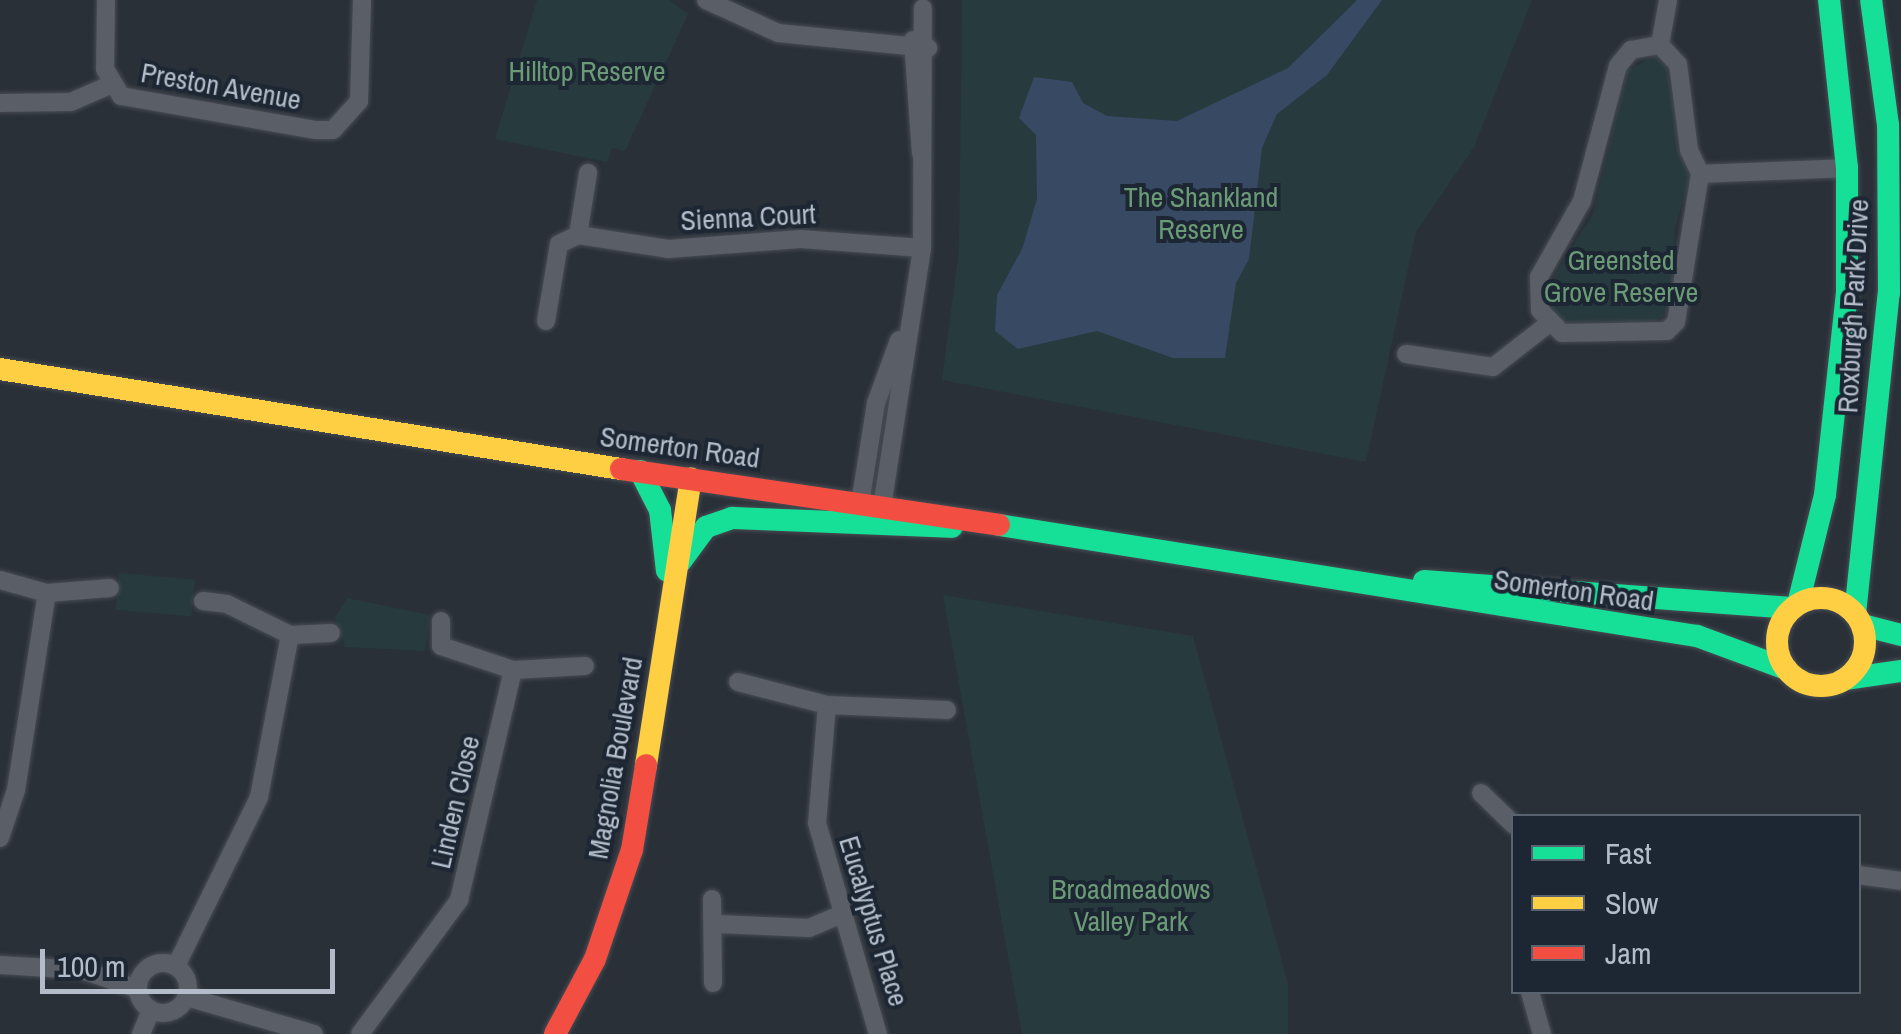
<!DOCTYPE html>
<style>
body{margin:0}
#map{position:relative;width:1901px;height:1034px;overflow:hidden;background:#2a3038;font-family:"Archivo Narrow",sans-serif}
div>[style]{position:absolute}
.green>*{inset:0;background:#273a3e;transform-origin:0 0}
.water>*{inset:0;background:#384963}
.roads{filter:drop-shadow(0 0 2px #484c53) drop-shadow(0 0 2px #484c53)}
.street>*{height:18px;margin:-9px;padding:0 9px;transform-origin:9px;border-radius:9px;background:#5a5e66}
.street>.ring{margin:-9px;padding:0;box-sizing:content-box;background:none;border:18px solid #5a5e66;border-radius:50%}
.fast>*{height:22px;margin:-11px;padding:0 11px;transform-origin:11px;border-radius:11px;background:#16e098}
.slow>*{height:22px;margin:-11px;padding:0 11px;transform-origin:11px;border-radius:11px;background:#ffcf43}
.slow>.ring{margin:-11px;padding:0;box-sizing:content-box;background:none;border:22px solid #ffcf43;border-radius:50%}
.jam>*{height:22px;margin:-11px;padding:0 11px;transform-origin:11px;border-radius:11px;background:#f24e42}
span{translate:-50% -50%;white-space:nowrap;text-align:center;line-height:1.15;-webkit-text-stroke:8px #1d2633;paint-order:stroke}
.park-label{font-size:28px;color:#6b9a76}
.street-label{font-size:28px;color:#b4bcc9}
.legend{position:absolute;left:1511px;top:814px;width:350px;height:180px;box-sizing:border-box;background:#1d2633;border:2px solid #59626f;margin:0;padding:12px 18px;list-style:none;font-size:30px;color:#b4bcc9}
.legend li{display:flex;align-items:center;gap:20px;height:50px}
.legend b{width:50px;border:2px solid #59626f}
.scale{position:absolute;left:40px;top:949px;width:295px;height:45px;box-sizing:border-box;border:5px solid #b4bcc9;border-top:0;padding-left:12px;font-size:30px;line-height:35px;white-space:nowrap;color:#b4bcc9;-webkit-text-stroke:8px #1d2633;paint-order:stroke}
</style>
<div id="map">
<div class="green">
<div style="clip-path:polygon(537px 0,669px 0,688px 14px,625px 151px,612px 148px,607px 162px,495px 139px)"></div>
<div style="clip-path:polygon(962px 0,1532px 0,1474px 147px,1416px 232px,1366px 462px,942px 380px,959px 250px)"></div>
<div style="clip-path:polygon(1654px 56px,1666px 66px,1689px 179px,1675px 229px,1674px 295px,1664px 316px,1640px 329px,1564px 325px,1550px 308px,1554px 276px,1593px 214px,1627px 71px)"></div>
<div style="left:119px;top:573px;width:76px;height:37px;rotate:5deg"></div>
<div style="clip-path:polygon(943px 595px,1193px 636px,1288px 984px,1288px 1034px,1022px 1034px)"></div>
<div style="clip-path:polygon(347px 598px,430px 615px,425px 651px,345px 647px,335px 618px)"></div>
</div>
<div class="water">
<div style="clip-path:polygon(1357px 0,1382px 0,1327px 75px,1277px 114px,1262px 148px,1249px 259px,1236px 283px,1225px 358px,1173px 358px,1097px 331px,1018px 349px,995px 331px,997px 295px,1022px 249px,1037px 199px,1036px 135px,1019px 118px,1034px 77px,1072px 82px,1083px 103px,1107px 116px,1177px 121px,1288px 68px)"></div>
</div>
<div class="roads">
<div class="street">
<div style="left:106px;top:0;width:69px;rotate:90.8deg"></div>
<div style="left:105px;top:69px;width:31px;rotate:59deg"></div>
<div style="left:121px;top:96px;width:198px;rotate:9.9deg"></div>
<div style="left:316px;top:130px;width:17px"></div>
<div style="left:333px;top:130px;width:39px;rotate:-48deg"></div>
<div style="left:359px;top:101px;width:101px;rotate:-88.3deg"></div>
<div style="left:706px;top:0;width:79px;rotate:24.6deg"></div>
<div style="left:778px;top:33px;width:151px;rotate:5.7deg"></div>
<div style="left:913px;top:40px;width:113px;rotate:86deg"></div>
<div style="left:1660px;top:45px;width:26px;rotate:47deg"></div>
<div style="left:1678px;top:64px;width:87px;rotate:82.7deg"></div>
<div style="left:1689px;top:150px;width:26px;rotate:65deg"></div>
<div style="left:1700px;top:174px;width:150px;rotate:99.2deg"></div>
<div style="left:1676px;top:322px;width:13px;rotate:135deg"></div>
<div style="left:1667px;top:331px;width:105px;rotate:178.9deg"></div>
<div style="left:1562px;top:333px;width:32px;rotate:-134deg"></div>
<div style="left:1540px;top:310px;width:33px;rotate:-92deg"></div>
<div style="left:1539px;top:277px;width:87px;rotate:-60.5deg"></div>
<div style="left:1582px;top:201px;width:140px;rotate:-75.1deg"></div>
<div style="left:1618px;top:66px;width:21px;rotate:-51deg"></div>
<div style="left:1631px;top:50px;width:29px;rotate:-10deg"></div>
<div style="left:1660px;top:45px;width:46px;rotate:-79.9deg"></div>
<div style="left:0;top:103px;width:71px;rotate:-0.8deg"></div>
<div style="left:71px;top:102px;width:43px;rotate:-23.6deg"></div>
<div style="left:1700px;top:174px;width:147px;rotate:-2.3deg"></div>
<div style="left:578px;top:235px;width:63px;rotate:-80.8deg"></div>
<div style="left:546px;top:321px;width:78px;rotate:-80.4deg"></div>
<div style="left:559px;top:244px;width:21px;rotate:-25deg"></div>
<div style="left:578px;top:235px;width:91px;rotate:8.8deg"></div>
<div style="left:668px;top:249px;width:133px;rotate:-4.3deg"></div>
<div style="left:801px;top:239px;width:121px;rotate:4.3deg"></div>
<div style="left:1406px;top:354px;width:88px;rotate:8.5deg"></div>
<div style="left:1493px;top:367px;width:68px;rotate:-37.9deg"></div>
<div style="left:860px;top:504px;width:102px;rotate:-81deg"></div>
<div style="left:876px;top:403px;width:67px;rotate:-69.9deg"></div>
<div style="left:882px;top:507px;width:262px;rotate:-81.2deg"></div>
<div style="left:922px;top:248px;width:240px;rotate:-89.8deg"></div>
<div style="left:0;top:580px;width:49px;rotate:15.5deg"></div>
<div style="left:47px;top:593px;width:63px;rotate:-4.5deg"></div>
<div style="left:203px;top:601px;width:24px;rotate:7deg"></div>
<div style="left:227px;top:604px;width:70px;rotate:26.2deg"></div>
<div style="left:290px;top:635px;width:41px;rotate:-2.8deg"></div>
<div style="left:441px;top:621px;width:25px;rotate:90deg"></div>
<div style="left:441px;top:646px;width:76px;rotate:18.4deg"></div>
<div style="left:513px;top:670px;width:72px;rotate:-3.2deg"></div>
<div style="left:738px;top:682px;width:92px;rotate:14.5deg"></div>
<div style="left:827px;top:705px;width:120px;rotate:2.4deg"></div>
<div style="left:827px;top:705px;width:118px;rotate:94.8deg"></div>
<div style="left:817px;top:823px;width:220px;rotate:73.9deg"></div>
<div style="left:1481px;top:793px;width:46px;rotate:44.1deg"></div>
<div style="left:0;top:838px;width:51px;rotate:-71.6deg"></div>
<div style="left:16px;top:790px;width:199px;rotate:-81.1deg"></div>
<div style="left:1858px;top:875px;width:43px;rotate:7.9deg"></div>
<div style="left:712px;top:899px;width:84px;rotate:89.3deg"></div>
<div style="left:718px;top:924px;width:91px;rotate:2.5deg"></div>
<div style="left:809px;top:928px;width:36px;rotate:-23deg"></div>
<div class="ring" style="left:138px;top:963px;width:32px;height:32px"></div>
<div style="left:0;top:965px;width:82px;rotate:3.5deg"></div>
<div style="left:82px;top:970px;width:59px;rotate:18.7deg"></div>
<div style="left:176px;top:966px;width:188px;rotate:-63.8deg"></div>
<div style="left:259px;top:797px;width:165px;rotate:-79.2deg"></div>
<div style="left:1530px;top:992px;width:44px;rotate:74.1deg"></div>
<div style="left:187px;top:997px;width:132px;rotate:16.2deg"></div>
<div style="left:141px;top:1034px;width:26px;rotate:-67deg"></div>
<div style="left:360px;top:1034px;width:167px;rotate:-53.5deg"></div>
<div style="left:459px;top:900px;width:236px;rotate:-76.8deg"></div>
</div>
<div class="fast">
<div style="left:640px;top:471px;width:44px;rotate:62.9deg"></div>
<div style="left:660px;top:510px;width:61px;rotate:83.5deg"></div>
<div style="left:999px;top:525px;width:707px;rotate:9.04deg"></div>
<div style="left:1697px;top:636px;width:95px;rotate:20.3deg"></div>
<div style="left:681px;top:561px;width:42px;rotate:-53.7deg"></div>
<div style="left:706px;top:527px;width:28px;rotate:-19deg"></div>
<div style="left:732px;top:518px;width:220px;rotate:2.3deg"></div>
<div style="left:1424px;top:581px;width:369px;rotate:4.2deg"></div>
<div style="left:1798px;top:604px;width:112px;rotate:-76.1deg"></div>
<div style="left:1825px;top:495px;width:205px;rotate:-83.8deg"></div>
<div style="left:1847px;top:291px;width:123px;rotate:-90deg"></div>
<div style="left:1847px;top:168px;width:169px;rotate:-96.1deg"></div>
<div style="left:1855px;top:614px;width:323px;rotate:-84deg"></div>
<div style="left:1889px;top:293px;width:168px;rotate:-90.3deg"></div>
<div style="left:1888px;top:125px;width:126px;rotate:-97.7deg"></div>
<div style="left:1862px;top:625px;width:40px;rotate:14.4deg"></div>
<div style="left:1845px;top:679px;width:57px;rotate:-8.1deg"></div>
</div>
<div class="slow">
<div style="left:0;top:369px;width:629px;rotate:9.15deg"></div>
<div class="ring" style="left:1777px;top:598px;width:66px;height:66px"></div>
<div style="left:646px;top:765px;width:290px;rotate:-81.1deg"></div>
</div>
<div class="jam">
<div style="left:621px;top:469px;width:382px;rotate:8.4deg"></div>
<div style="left:555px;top:1034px;width:85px;rotate:-61.9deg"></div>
<div style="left:595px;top:959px;width:115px;rotate:-71.3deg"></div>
<div style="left:632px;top:850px;width:86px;rotate:-80.6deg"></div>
</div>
</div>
<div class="park-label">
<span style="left:587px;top:71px">Hilltop Reserve</span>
<span style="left:1201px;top:213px">The Shankland<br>Reserve</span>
<span style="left:1621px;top:276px">Greensted<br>Grove Reserve</span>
<span style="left:1131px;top:905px">Broadmeadows<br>Valley Park</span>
</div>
<div class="street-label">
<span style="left:221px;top:86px;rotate:10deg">Preston Avenue</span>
<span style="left:748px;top:217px;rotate:-3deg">Sienna Court</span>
<span style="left:1853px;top:306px;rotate:-87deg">Roxburgh Park Drive</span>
<span style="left:680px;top:447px;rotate:8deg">Somerton Road</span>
<span style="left:1574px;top:590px;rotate:8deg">Somerton Road</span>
<span style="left:615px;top:758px;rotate:-80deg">Magnolia Boulevard</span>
<span style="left:455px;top:802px;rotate:-77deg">Linden Close</span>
<span style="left:874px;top:921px;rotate:73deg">Eucalyptus Place</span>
</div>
<ul class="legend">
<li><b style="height:12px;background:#16e098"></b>Fast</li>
<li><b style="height:12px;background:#ffcf43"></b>Slow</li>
<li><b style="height:12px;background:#f24e42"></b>Jam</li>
</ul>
<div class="scale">100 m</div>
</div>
